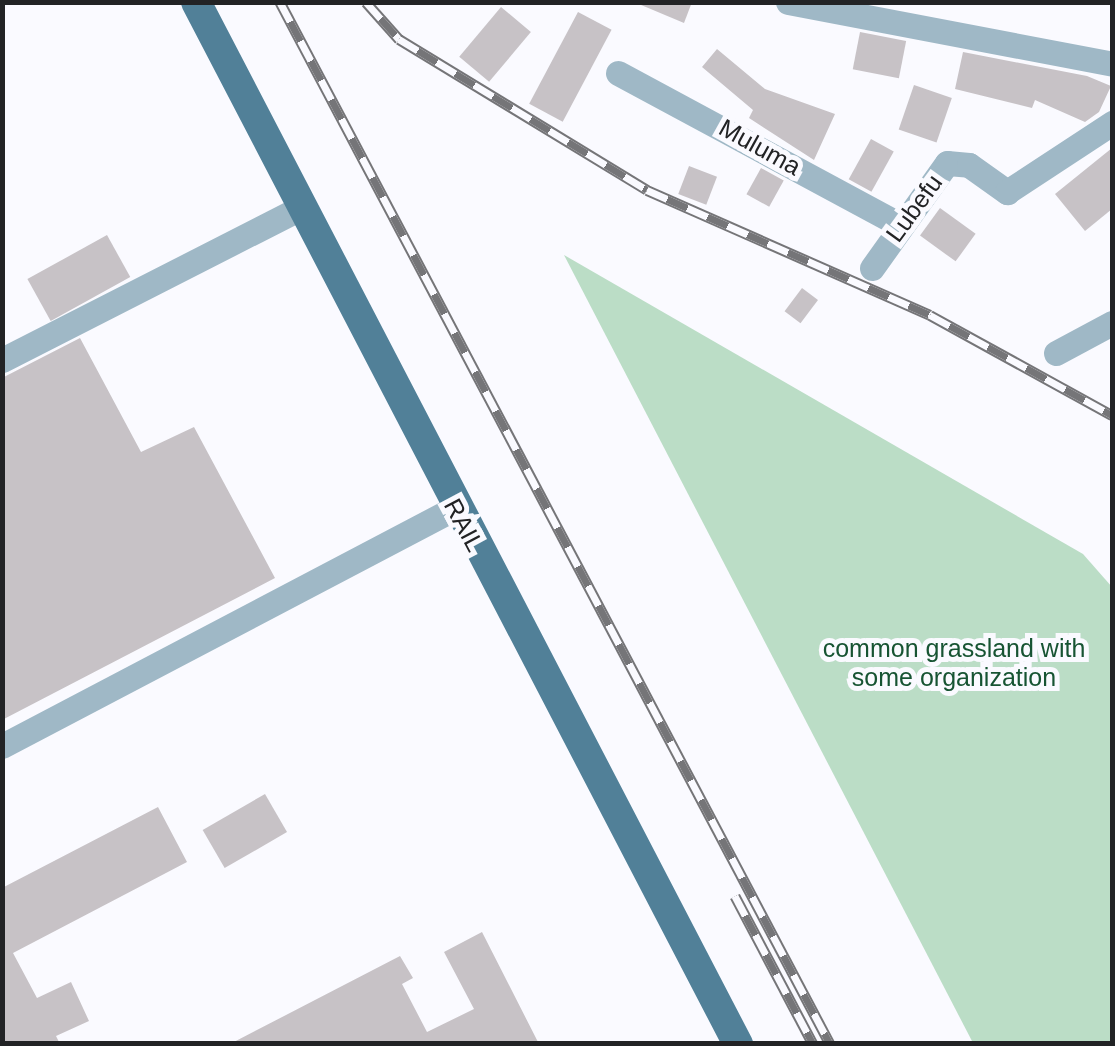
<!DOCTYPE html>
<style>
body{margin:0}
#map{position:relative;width:1115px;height:1046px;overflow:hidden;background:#fafaff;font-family:Helvetica,sans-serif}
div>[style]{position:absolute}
.green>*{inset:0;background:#bbddc6}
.building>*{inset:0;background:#c7c2c6;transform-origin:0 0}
.minor>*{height:25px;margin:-12.5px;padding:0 12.5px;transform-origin:12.5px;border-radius:12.5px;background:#9fb8c6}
.major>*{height:30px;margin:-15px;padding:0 15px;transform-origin:15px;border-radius:15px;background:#518098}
.rail>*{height:11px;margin-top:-5.5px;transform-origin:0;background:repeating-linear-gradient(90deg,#fafaff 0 22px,#757578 0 44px);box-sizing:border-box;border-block:2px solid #757578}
span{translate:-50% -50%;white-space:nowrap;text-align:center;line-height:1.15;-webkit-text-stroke:10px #fafaff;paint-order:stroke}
.street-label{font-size:25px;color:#222325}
.park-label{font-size:25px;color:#175433}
.frame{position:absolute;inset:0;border:5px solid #222325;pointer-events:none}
</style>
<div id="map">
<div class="green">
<div style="clip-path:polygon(564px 255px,1083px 554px,1112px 587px,1112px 1043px,973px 1043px)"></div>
</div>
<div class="building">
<div style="clip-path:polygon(634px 2px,692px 2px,684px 23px)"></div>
<div style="left:501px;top:7px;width:39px;height:65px;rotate:40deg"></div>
<div style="left:578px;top:12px;width:38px;height:104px;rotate:28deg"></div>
<div style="left:860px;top:32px;width:47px;height:38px;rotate:11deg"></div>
<div style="clip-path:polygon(717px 49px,765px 89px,835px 114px,814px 160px,749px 118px,753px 110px,702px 67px)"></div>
<div style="clip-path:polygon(963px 52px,1087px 76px,1111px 86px,1099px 112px,1085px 122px,1035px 100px,1032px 108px,955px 89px)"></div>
<div style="left:914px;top:85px;width:40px;height:47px;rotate:19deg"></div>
<div style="left:871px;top:139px;width:26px;height:46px;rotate:29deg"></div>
<div style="clip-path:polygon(1112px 148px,1112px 209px,1085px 231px,1055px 194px)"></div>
<div style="left:689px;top:166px;width:30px;height:30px;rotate:21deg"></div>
<div style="left:761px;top:168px;width:26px;height:30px;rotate:29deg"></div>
<div style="left:940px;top:208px;width:44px;height:34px;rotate:36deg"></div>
<div style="left:107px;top:235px;width:48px;height:91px;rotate:61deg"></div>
<div style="left:802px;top:288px;width:20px;height:29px;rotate:37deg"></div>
<div style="clip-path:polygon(80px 338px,141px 452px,194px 427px,275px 578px,2px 720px,2px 378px)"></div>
<div style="left:265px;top:794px;width:44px;height:72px;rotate:60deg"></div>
<div style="clip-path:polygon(158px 807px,187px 862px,13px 953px,37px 998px,71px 982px,89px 1021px,56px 1036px,60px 1044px,2px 1044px,2px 888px)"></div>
<div style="clip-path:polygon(482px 932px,539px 1044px,230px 1044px,400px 956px,413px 978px,402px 984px,427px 1032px,474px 1009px,444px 952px)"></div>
</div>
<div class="minor">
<div style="left:788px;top:2px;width:330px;rotate:10.8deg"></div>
<div style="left:618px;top:73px;width:320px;rotate:28.3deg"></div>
<div style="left:872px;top:268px;width:129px;rotate:-54.5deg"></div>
<div style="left:947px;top:163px;width:22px;rotate:5deg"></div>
<div style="left:969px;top:165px;width:47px;rotate:35.4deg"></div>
<div style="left:1007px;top:192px;width:126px;rotate:-33.3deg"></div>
<div style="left:1056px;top:353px;width:64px;rotate:-28.2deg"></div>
<div style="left:2px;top:360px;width:337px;rotate:-27deg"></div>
<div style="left:2px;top:746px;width:512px;rotate:-27.72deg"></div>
</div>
<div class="major">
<div style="left:196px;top:2px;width:1175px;rotate:62.52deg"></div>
</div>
<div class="rail">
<div style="left:280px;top:2px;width:1178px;rotate:62.17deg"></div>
<div style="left:366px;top:2px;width:50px;rotate:48.3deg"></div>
<div style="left:399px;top:39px;width:290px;rotate:31.3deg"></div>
<div style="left:647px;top:190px;width:309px;rotate:23.8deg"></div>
<div style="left:930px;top:315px;width:208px;rotate:28.8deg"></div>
<div style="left:735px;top:896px;width:167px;rotate:62.2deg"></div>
</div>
<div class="street-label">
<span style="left:760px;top:147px;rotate:29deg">Muluma</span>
<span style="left:914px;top:208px;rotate:-54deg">Lubefu</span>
<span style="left:464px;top:525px;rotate:62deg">RAIL</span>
</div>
<div class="park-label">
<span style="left:954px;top:663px">common grassland with<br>some organization</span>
</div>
<div class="frame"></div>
</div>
